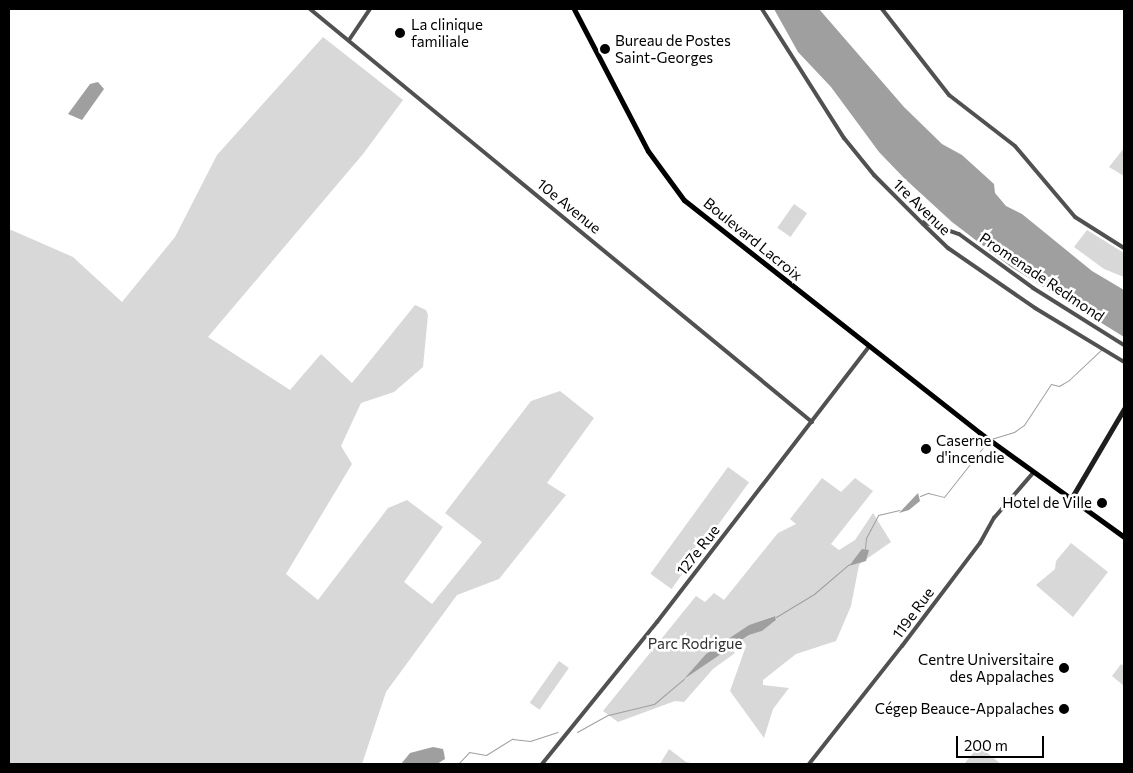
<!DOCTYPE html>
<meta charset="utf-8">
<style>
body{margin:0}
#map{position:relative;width:1133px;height:773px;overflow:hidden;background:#fff;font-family:Commissioner,sans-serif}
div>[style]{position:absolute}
.green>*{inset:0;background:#d8d8d8;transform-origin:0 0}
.water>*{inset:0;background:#9f9f9f}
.stream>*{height:1px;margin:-0.5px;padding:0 0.5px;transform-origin:0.5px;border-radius:0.5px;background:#9f9f9f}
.tertiary>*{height:4px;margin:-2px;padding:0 2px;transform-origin:2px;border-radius:2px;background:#515151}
.secondary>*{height:4.5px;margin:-2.25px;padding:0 2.25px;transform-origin:2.25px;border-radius:2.25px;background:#1e1e1e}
.primary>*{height:5px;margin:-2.5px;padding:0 2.5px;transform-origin:2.5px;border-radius:2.5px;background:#000}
.dots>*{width:14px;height:14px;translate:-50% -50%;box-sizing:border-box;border:2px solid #fff;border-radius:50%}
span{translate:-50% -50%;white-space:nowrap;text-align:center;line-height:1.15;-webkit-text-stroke:5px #fff;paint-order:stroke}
.poi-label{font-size:15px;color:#000}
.left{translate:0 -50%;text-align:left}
.right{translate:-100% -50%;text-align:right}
.street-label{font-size:15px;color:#000}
.park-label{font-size:15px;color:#2f2f2f}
.frame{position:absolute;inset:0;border:10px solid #000;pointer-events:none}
.scale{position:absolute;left:956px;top:736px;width:88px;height:22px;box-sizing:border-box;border:2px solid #000;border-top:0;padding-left:6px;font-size:15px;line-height:18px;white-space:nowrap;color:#000;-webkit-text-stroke:4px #fff;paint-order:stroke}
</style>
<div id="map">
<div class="green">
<div style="clip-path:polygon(323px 37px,403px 100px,363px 154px,208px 337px,290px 390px,321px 354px,352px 383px,415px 305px,426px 310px,428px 315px,423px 367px,394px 392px,361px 403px,341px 446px,352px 464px,286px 574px,318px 600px,388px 508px,407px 500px,443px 527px,404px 582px,432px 604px,482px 542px,445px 513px,531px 401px,560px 391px,594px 418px,547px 483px,566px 495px,499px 579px,457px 595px,386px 692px,362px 764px,9px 764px,9px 229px,73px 257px,122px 302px,175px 237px,217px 155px)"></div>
<div style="clip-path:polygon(1124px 148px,1124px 176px,1109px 167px)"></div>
<div style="left:794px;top:204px;width:16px;height:29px;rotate:35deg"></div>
<div style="clip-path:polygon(1087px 230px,1124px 253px,1124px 277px,1104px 269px,1074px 247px)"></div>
<div style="left:728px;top:467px;width:26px;height:132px;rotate:36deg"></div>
<div style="clip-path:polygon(822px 478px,841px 492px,855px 478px,873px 491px,831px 544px,839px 550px,855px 540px,873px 513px,891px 542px,868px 558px,856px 558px,849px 566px,862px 562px,859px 565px,851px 606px,836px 641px,796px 654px,763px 680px,763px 685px,789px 688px,773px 709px,764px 738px,730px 691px,746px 646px,745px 643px,734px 646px,749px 635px,762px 631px,776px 620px,774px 616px,749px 625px,728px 641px,735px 653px,713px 669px,684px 702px,675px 701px,618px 722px,603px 711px,696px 596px,705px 602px,714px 593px,724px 600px,778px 533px,796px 524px,790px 519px)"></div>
<div style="clip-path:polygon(1071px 543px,1108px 572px,1073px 617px,1036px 585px,1055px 569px,1056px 561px)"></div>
<div style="left:559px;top:661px;width:12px;height:51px;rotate:35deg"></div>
<div style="clip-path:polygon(1121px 664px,1124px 666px,1124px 686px,1112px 676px)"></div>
<div style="clip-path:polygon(979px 746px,1001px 764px,964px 764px)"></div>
<div style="clip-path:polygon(669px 749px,686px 762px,696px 764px,660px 764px)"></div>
</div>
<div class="water">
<div style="clip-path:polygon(774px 9px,819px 9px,904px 107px,942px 144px,962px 155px,994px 184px,995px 193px,1006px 206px,1022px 214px,1092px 271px,1124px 290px,1124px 337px,1011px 267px,952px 222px,904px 178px,879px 152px,831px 87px,798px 52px)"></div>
<div style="clip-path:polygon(98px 82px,104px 89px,82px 120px,68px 114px,90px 84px)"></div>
<div style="clip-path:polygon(918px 493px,920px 501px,909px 510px,899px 513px)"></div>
<div style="clip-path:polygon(862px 549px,869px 550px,866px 561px,849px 566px)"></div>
<div style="clip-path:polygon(775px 616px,776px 620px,762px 631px,749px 635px,684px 679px,706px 654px,749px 625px)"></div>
<div style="clip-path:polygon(433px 747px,443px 749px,444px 753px,445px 759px,437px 764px,401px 764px,410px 753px)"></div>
</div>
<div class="stream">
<div style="left:991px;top:439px;width:24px;rotate:-17deg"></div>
<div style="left:1014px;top:432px;width:12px;rotate:-35deg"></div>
<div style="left:1024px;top:425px;width:49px;rotate:-56.6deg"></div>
<div style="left:1051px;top:384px;width:8px;rotate:14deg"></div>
<div style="left:1059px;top:386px;width:12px;rotate:-31deg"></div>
<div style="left:1069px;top:380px;width:45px;rotate:-43.2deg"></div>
<div style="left:920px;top:496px;width:9px;rotate:-21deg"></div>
<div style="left:928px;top:493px;width:16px;rotate:14deg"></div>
<div style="left:944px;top:497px;width:71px;rotate:-51.8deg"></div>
<div style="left:865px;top:549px;width:11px;rotate:-85deg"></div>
<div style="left:866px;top:538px;width:26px;rotate:-62deg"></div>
<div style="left:878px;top:515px;width:22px;rotate:-13deg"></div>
<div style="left:776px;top:617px;width:44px;rotate:-31.2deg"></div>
<div style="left:814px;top:594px;width:46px;rotate:-40.6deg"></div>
<div style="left:577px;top:732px;width:35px;rotate:-29deg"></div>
<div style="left:608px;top:715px;width:47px;rotate:-13.4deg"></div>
<div style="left:654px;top:704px;width:39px;rotate:-40deg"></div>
<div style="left:458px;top:764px;width:16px;rotate:-47deg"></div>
<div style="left:469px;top:752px;width:17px;rotate:10deg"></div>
<div style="left:486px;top:755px;width:31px;rotate:-32deg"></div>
<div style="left:512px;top:739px;width:18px;rotate:6deg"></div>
<div style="left:530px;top:741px;width:29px;rotate:-18deg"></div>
</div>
<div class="tertiary">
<div style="left:310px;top:9px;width:650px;rotate:39.44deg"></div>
<div style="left:762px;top:9px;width:153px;rotate:57.6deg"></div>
<div style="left:844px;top:138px;width:48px;rotate:51deg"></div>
<div style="left:874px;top:175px;width:69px;rotate:45deg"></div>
<div style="left:923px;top:224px;width:35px;rotate:44deg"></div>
<div style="left:948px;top:248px;width:106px;rotate:34.6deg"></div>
<div style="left:1035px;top:308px;width:104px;rotate:31.2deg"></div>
<div style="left:882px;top:9px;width:109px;rotate:52.1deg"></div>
<div style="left:949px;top:95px;width:83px;rotate:37.7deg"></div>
<div style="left:1015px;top:146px;width:93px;rotate:49.8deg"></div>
<div style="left:1075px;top:217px;width:58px;rotate:32.3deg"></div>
<div style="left:349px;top:40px;width:37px;rotate:-56deg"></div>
<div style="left:924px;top:222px;width:37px;rotate:19deg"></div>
<div style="left:959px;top:234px;width:92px;rotate:36.1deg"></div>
<div style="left:1033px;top:288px;width:107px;rotate:32.1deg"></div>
<div style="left:542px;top:764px;width:183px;rotate:-51deg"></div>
<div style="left:657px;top:622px;width:347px;rotate:-52.4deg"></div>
<div style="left:809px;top:764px;width:150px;rotate:-51.8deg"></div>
<div style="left:902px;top:646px;width:129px;rotate:-52.9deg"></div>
<div style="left:980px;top:543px;width:29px;rotate:-61deg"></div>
<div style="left:994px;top:518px;width:60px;rotate:-49.1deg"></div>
</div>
<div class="secondary">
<div style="left:1071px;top:499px;width:104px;rotate:-59.5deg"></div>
</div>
<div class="primary">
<div style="left:574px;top:9px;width:160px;rotate:62.5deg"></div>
<div style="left:648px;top:151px;width:61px;rotate:53.7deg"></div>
<div style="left:684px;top:200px;width:377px;rotate:38.2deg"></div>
<div style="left:980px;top:433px;width:178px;rotate:35.8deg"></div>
</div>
<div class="dots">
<div style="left:400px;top:33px;background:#000"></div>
<div style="left:605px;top:49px;background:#000"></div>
<div style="left:926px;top:449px;background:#000"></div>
<div style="left:1102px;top:503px;background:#000"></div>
<div style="left:1064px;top:668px;background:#000"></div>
<div style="left:1064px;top:709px;background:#000"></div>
</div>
<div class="poi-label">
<span class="left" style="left:411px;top:33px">La clinique<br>familiale</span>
<span class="left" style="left:615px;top:49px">Bureau de Postes<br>Saint-Georges</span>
<span class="left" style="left:936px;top:449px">Caserne<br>d'incendie</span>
<span class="right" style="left:1092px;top:503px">Hotel de Ville</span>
<span class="right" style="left:1054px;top:668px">Centre Universitaire<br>des Appalaches</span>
<span class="right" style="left:1054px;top:709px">Cégep Beauce-Appalaches</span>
</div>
<div class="street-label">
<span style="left:569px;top:206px;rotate:39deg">10e Avenue</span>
<span style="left:922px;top:207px;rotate:44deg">1re Avenue</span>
<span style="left:753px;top:239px;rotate:39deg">Boulevard Lacroix</span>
<span style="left:1042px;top:277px;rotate:34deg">Promenade Redmond</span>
<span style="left:698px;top:550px;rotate:-52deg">127e Rue</span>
<span style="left:913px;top:613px;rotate:-54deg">119e Rue</span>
</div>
<div class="park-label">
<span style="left:695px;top:644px">Parc Rodrigue</span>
</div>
<div class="frame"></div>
<div class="scale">200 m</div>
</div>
